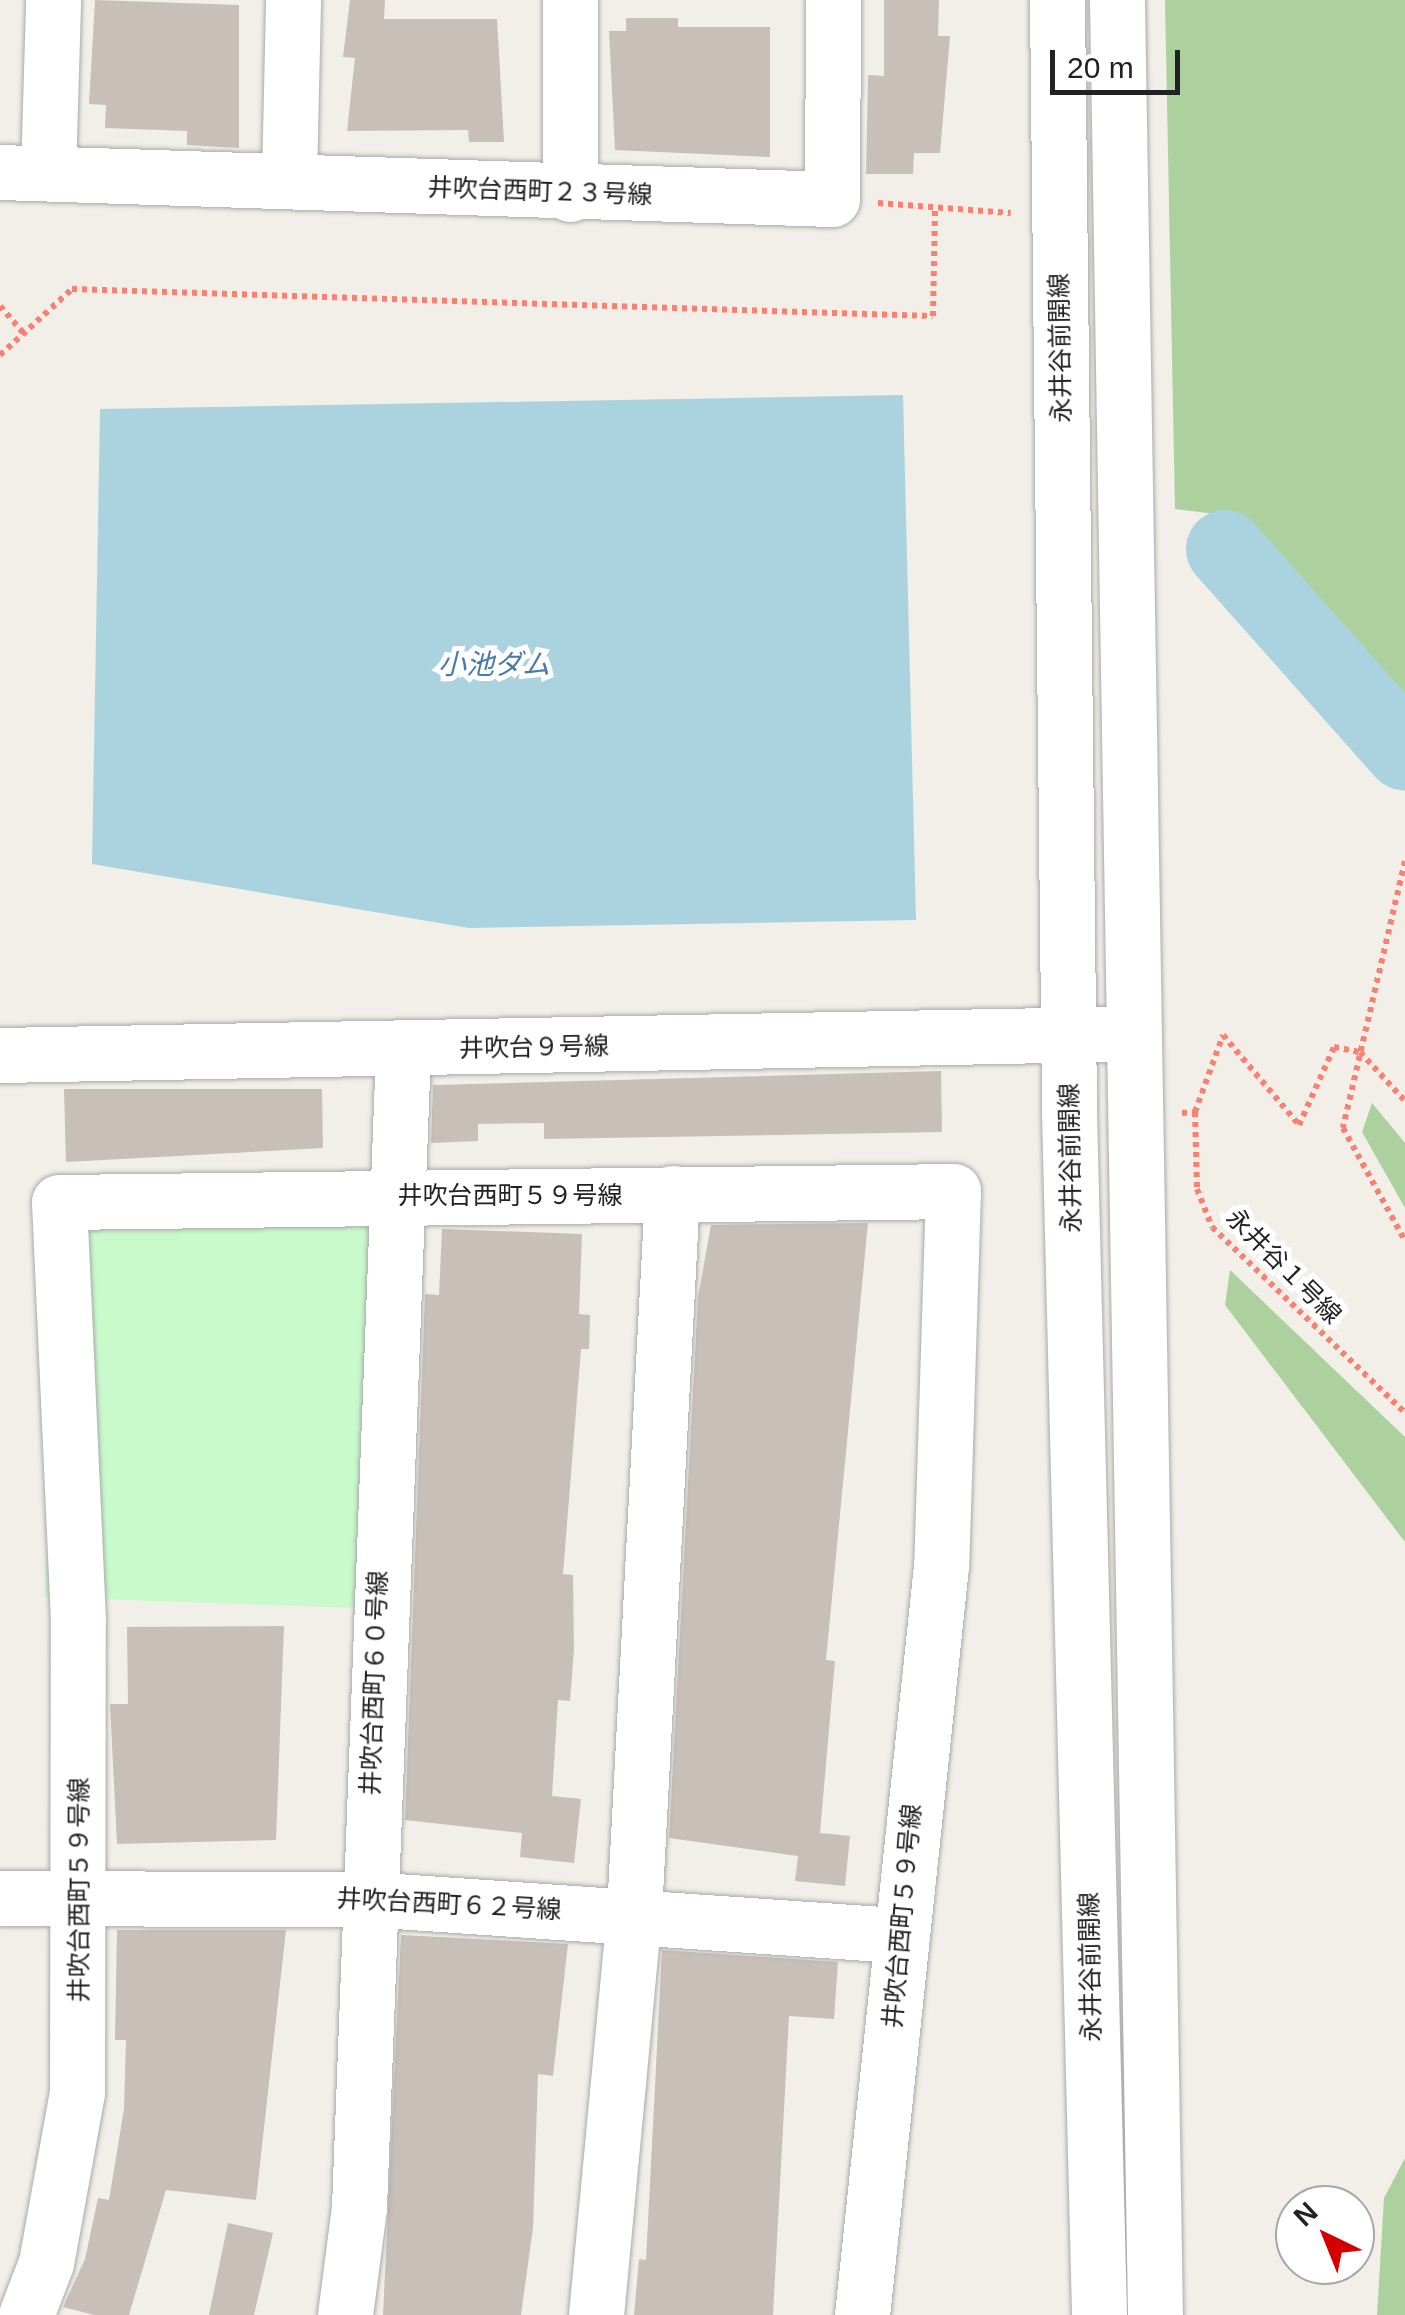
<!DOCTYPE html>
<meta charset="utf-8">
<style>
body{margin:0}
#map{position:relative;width:1405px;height:2315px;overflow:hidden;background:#f2efe9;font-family:Arial,"Noto Sans JP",sans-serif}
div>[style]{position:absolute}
.forest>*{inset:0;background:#add19e}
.park>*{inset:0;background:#c8facc;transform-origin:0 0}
.water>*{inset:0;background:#aad3df}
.river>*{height:78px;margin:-39px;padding:0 39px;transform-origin:39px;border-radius:39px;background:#aad3df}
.building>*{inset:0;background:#c7bfb8}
.path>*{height:6px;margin-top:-3px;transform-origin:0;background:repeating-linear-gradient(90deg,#fa8072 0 5px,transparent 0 10px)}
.roads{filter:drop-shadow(0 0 2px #a9a9a9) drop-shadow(0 0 2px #a9a9a9)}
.minor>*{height:55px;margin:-27.5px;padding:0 27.5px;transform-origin:27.5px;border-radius:27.5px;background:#fff}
span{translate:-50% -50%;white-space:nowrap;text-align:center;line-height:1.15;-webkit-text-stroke:10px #fff;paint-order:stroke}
.street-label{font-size:25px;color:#222}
.water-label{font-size:28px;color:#4a7aab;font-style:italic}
.north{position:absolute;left:1275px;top:2185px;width:100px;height:100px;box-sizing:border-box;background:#fff;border:2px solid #a7a7a7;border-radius:50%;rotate:317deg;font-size:28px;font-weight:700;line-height:40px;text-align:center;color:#222}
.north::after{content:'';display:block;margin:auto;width:35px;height:45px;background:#d40000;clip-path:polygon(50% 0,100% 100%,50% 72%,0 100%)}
.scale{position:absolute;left:1050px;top:50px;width:130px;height:45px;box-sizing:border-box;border:5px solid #222;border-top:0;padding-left:12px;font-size:30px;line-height:35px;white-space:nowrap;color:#222;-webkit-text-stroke:8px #fff;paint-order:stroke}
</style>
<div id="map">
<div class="forest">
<div style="clip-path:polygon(1165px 0,1405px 0,1405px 722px,1224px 515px,1175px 509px)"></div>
<div style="clip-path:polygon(1372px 1103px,1405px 1143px,1405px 1208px,1362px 1132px)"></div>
<div style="clip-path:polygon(1230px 1270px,1405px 1437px,1405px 1542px,1225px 1305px)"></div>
<div style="clip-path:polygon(1405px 2158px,1405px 2315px,1377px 2315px,1384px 2198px)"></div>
</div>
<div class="park">
<div style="left:392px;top:1196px;width:413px;height:333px;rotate:92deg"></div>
</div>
<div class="water">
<div style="clip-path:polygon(903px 395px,916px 920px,469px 928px,92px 864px,100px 409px)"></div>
</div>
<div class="river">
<div style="left:1225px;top:549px;width:271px;rotate:48.4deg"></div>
</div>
<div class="building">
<div style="clip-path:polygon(95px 0,239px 5px,239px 148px,187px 145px,187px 131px,105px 128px,106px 105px,89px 104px)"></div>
<div style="clip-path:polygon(350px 0,385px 0,384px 19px,497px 19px,504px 142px,469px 142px,468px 130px,347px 131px,355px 58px,343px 57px)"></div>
<div style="clip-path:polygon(884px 0,939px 0,938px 36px,950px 36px,940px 153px,914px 153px,913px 174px,866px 174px,868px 75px,884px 76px)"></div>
<div style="clip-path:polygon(626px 18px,678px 18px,678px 27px,770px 27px,770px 157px,615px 150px,609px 31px,626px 31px)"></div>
<div style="clip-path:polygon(941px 1071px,942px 1132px,544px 1139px,544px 1123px,478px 1124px,478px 1141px,431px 1143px,433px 1085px)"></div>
<div style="clip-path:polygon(64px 1089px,322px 1089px,323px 1148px,66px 1162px)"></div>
<div style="clip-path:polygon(868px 1223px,826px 1660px,835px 1661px,820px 1833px,850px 1836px,845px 1886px,795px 1881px,798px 1856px,669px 1838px,698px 1297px,711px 1225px)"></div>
<div style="clip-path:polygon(442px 1229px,582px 1234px,579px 1314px,590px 1315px,589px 1349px,581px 1349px,563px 1574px,573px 1575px,574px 1649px,570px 1701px,558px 1700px,552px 1796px,581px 1799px,574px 1863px,520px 1857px,522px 1833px,405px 1820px,425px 1294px,439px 1295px)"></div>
<div style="clip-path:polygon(284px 1626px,276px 1840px,117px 1844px,110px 1704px,128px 1704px,127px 1627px)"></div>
<div style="clip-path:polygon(117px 1930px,286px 1930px,256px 2200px,166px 2190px,129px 2315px,94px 2315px,63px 2307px,85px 2259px,98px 2198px,109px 2200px,124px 2109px,126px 2040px,115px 2040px)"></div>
<div style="clip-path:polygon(401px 1935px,568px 1944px,553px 2076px,538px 2074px,533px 2228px,521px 2315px,383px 2315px)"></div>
<div style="clip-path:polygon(662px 1950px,838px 1962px,834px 2019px,789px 2016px,773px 2315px,634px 2315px,639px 2259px,646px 2260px)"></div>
<div style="clip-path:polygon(228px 2223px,273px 2233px,254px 2315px,209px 2315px)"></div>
</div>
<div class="path">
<div style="left:878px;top:203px;width:133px;rotate:4.3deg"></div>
<div style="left:0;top:306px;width:37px;rotate:49deg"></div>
<div style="left:0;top:355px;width:98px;rotate:-42.5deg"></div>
<div style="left:72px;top:289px;width:861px;rotate:1.8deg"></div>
<div style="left:933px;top:316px;width:109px;rotate:-88.9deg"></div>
<div style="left:1405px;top:861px;width:274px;rotate:103.1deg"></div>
<div style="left:1343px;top:1128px;width:129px;rotate:61.2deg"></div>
<div style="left:1195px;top:1112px;width:82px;rotate:-70deg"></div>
<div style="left:1223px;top:1035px;width:118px;rotate:49.8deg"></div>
<div style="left:1299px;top:1125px;width:85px;rotate:-65.8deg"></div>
<div style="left:1334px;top:1047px;width:26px;rotate:11deg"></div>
<div style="left:1360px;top:1052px;width:67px;rotate:47.4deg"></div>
<div style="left:1182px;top:1113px;width:13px;rotate:-4deg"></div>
<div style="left:1195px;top:1112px;width:77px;rotate:88.5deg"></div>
<div style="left:1197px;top:1189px;width:41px;rotate:68.5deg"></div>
<div style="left:1212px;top:1227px;width:268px;rotate:43.9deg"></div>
</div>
<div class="roads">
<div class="minor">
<div style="left:1057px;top:0;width:1112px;rotate:89.38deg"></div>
<div style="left:1069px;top:1112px;width:1203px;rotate:88.57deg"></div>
<div style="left:1117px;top:0;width:2315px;rotate:89.06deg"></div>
<div style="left:0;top:172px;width:832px;rotate:1.86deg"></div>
<div style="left:832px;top:199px;width:199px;rotate:-89.7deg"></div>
<div style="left:48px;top:173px;width:173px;rotate:-88.3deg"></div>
<div style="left:289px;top:179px;width:179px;rotate:-88.7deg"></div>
<div style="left:570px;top:194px;width:194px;rotate:-90deg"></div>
<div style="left:0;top:1055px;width:1106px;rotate:-1.09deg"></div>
<div style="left:0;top:1898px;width:367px;rotate:0.2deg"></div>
<div style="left:367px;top:1899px;width:531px;rotate:3.89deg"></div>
<div style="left:26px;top:2315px;width:56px;rotate:-69deg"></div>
<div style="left:46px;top:2263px;width:173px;rotate:-79.7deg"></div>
<div style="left:77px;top:2093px;width:473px;rotate:-89.9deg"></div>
<div style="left:78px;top:1620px;width:418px;rotate:-92.6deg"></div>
<div style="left:59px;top:1202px;width:894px;rotate:-0.7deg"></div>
<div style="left:953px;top:1191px;width:375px;rotate:91.8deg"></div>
<div style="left:941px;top:1566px;width:753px;rotate:96.02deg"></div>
<div style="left:345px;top:2315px;width:109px;rotate:-82.6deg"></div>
<div style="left:359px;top:2207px;width:1158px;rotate:-87.82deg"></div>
<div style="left:596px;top:2315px;width:405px;rotate:-84.6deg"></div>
<div style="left:634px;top:1912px;width:720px;rotate:-86.97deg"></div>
</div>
</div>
<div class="street-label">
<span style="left:540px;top:191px;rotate:2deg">井吹台西町２３号線</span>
<span style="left:1060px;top:348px;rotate:-91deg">永井谷前開線</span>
<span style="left:534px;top:1047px;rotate:-1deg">井吹台９号線</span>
<span style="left:1070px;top:1158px;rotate:-91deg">永井谷前開線</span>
<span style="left:510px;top:1195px">井吹台西町５９号線</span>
<span style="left:1284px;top:1266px;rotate:45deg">永井谷１号線</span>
<span style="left:374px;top:1683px;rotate:-88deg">井吹台西町６０号線</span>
<span style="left:79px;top:1890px;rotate:-90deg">井吹台西町５９号線</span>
<span style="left:449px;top:1904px;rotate:3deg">井吹台西町６２号線</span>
<span style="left:902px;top:1916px;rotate:-85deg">井吹台西町５９号線</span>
<span style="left:1090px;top:1967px;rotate:-91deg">永井谷前開線</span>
</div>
<div class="water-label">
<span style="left:494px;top:665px">小池ダム</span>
</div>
<div class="north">N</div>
<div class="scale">20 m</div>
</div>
